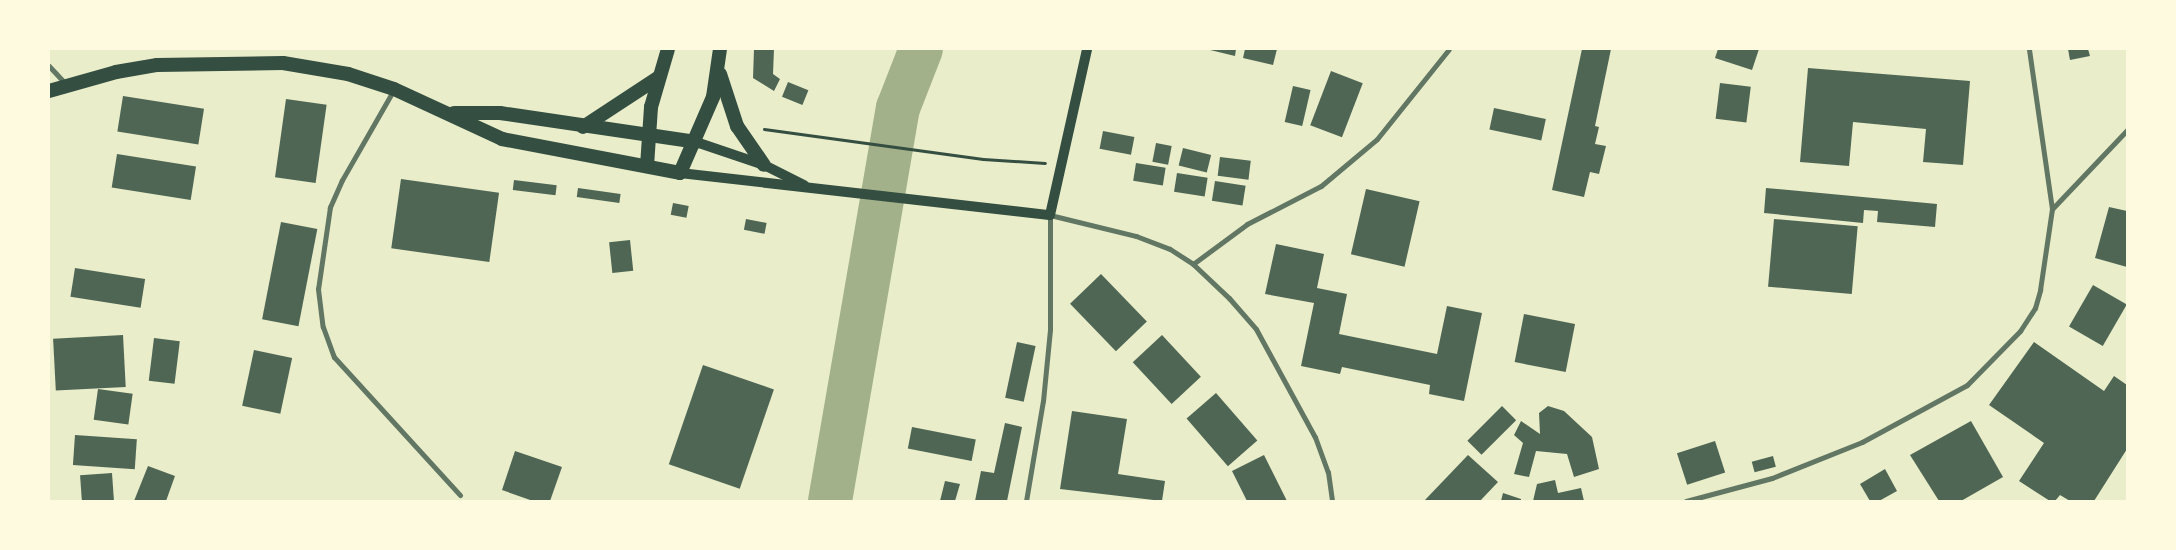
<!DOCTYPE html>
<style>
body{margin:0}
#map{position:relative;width:2176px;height:550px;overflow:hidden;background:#e9edc9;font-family:Arial,sans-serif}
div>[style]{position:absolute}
.river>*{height:44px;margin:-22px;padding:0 22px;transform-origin:22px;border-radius:22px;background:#a3b18a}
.building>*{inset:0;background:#4f6655;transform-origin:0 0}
.path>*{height:3px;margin:-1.5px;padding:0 1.5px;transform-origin:1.5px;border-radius:1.5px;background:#344e41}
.minor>*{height:5px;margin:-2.5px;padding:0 2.5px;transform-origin:2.5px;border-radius:2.5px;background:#617663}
.secondary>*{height:10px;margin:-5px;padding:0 5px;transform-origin:5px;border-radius:5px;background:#344e41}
.trunk>*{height:14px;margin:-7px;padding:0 7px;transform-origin:7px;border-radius:7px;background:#344e41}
span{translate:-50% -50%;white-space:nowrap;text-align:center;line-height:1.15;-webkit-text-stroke:4.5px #fefae0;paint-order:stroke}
.frame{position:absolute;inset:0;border:50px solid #fefae0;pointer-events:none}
</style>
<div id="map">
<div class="river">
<div style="left:830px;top:501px;width:399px;rotate:-80.2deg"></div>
<div style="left:898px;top:108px;width:63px;rotate:-68.7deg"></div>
</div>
<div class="building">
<div style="clip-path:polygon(754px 49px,774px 49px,773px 74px,780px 79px,774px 91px,753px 78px)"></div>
<div style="clip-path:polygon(1206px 49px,1236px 49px,1235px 56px)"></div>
<div style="clip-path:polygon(1245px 49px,1277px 49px,1273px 65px,1243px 58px)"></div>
<div style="clip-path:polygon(1582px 49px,1611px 49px,1595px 126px,1599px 127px,1595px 144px,1606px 146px,1599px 174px,1590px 172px,1584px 197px,1552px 190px)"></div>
<div style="clip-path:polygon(1718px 49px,1759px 49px,1752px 70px,1715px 58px)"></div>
<div style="clip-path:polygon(2068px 49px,2088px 49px,2090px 56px,2070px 60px)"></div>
<div style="clip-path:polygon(1808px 68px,1970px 81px,1963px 165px,1923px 162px,1926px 129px,1853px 122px,1849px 166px,1800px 162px)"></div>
<div style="left:1331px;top:71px;width:34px;height:58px;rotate:21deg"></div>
<div style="left:788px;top:82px;width:22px;height:16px;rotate:22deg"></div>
<div style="left:1720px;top:83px;width:31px;height:36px;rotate:7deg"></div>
<div style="left:1293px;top:86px;width:18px;height:37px;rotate:13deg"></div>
<div style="left:123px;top:96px;width:82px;height:36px;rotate:9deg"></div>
<div style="left:286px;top:99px;width:41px;height:79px;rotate:8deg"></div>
<div style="left:1494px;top:108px;width:53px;height:22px;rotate:12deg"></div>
<div style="left:1103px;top:131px;width:32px;height:18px;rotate:11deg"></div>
<div style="left:1156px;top:143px;width:16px;height:19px;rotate:11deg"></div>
<div style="left:1183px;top:148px;width:29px;height:18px;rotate:14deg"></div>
<div style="left:117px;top:154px;width:80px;height:34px;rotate:9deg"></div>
<div style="left:1220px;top:157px;width:31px;height:19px;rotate:7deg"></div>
<div style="left:1136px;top:163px;width:30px;height:18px;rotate:9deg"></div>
<div style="left:1177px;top:173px;width:31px;height:19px;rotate:9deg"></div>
<div style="left:401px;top:179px;width:99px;height:70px;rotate:8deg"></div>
<div style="left:514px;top:180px;width:43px;height:10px;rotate:7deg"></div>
<div style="left:1215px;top:181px;width:31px;height:20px;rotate:9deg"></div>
<div style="left:578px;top:188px;width:43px;height:9px;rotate:8deg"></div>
<div style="clip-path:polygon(1766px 188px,1937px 204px,1935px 227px,1877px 222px,1878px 211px,1864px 210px,1863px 223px,1764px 213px)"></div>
<div style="left:1366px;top:189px;width:55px;height:67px;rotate:13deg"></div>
<div style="left:673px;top:203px;width:16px;height:12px;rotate:11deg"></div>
<div style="clip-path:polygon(2109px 207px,2127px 211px,2127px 267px,2095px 258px)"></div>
<div style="left:746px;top:219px;width:21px;height:11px;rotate:11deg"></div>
<div style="left:1774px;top:219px;width:84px;height:68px;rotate:5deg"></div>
<div style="left:281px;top:222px;width:37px;height:99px;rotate:11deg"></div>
<div style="left:630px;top:240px;width:31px;height:21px;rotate:84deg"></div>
<div style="clip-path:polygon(1276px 244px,1324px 254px,1317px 288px,1347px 294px,1339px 334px,1437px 354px,1447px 306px,1482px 313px,1464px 401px,1429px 394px,1430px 385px,1342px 367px,1340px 374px,1301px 366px,1314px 303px,1265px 294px)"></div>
<div style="left:75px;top:268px;width:71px;height:29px;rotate:9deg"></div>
<div style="left:1101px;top:274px;width:66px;height:43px;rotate:46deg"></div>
<div style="left:2093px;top:285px;width:39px;height:48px;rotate:30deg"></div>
<div style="left:1524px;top:314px;width:52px;height:49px;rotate:11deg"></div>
<div style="left:123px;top:335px;width:52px;height:70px;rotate:87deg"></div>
<div style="left:1162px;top:335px;width:57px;height:40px;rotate:47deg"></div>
<div style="left:154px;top:338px;width:26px;height:43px;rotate:7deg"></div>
<div style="left:1017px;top:342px;width:19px;height:57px;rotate:12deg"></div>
<div style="clip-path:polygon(2034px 342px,2104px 391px,2114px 376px,2127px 385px,2127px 449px,2094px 501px,2070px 501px,2060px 495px,2055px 501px,2050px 501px,2019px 481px,2044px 443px,1989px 405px)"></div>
<div style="left:254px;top:350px;width:39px;height:57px;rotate:12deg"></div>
<div style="left:703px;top:365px;width:75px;height:105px;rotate:19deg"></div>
<div style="left:98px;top:389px;width:35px;height:31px;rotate:8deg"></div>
<div style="left:1216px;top:393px;width:63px;height:39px;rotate:49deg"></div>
<div style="left:1502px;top:406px;width:20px;height:49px;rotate:45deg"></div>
<div style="clip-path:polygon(1548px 406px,1564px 411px,1592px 437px,1599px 469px,1574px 477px,1567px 454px,1536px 451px,1529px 477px,1514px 474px,1523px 443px,1514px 435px,1521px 421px,1540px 434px,1539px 413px)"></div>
<div style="clip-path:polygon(1072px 411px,1127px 419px,1118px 474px,1165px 481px,1162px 501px,1060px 489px)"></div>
<div style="clip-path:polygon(1971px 421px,2003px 477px,1961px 501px,1939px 501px,1910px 455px)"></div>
<div style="clip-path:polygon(1005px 423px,1022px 427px,1007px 501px,975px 501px,981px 471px,994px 473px)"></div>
<div style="left:912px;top:427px;width:65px;height:22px;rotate:11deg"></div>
<div style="left:75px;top:435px;width:62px;height:30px;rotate:4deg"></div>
<div style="left:1715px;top:441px;width:33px;height:40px;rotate:72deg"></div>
<div style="clip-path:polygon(515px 451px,562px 467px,550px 501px,533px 501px,502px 490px)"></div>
<div style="clip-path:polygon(1264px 455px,1287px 501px,1247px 501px,1232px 471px)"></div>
<div style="clip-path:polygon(1468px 455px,1498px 482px,1480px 501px,1424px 501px)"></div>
<div style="left:1773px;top:456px;width:11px;height:22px;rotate:75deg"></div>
<div style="clip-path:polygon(148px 466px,175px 476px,166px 501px,134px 501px)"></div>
<div style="clip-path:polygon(1885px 469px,1897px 491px,1879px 501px,1870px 501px,1860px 484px)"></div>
<div style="left:112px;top:473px;width:28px;height:32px;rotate:86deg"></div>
<div style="clip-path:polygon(1555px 480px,1558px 493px,1581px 488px,1584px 501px,1533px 501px,1537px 484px)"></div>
<div style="clip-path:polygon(945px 481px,960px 484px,955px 501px,940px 501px)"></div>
<div style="clip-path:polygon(1503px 493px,1521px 499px,1521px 501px,1501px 501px)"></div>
</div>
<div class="path">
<div style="left:764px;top:129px;width:221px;rotate:7.8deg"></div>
<div style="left:983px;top:159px;width:62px;rotate:3.7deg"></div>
</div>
<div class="minor">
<div style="left:49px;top:66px;width:25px;rotate:47deg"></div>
<div style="left:393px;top:91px;width:103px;rotate:119.8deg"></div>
<div style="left:342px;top:180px;width:30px;rotate:114deg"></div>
<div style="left:330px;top:207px;width:83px;rotate:98.3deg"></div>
<div style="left:318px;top:289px;width:38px;rotate:83deg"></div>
<div style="left:323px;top:327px;width:32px;rotate:70deg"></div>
<div style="left:334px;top:357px;width:187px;rotate:47.6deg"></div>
<div style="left:2052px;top:209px;width:109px;rotate:-46.5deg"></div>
<div style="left:1193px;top:264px;width:67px;rotate:-36.5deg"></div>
<div style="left:1247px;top:224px;width:83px;rotate:-27.2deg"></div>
<div style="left:1321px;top:186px;width:73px;rotate:-40deg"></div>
<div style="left:1377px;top:139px;width:115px;rotate:-51.3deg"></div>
<div style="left:1026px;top:501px;width:101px;rotate:-80.4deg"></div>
<div style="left:1043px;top:401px;width:72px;rotate:-84.4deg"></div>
<div style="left:1050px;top:329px;width:114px;rotate:-90deg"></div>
<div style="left:1050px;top:215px;width:89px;rotate:13.7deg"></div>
<div style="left:1136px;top:236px;width:36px;rotate:21deg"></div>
<div style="left:1170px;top:249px;width:27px;rotate:33deg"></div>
<div style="left:1193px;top:264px;width:50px;rotate:43.4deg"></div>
<div style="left:1229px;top:298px;width:41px;rotate:48.9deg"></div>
<div style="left:1256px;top:329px;width:123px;rotate:61.4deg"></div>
<div style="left:1315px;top:437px;width:37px;rotate:70deg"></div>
<div style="left:1328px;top:472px;width:29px;rotate:82deg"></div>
<div style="left:1686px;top:501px;width:89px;rotate:-15deg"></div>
<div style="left:1772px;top:478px;width:97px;rotate:-21.8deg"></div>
<div style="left:1862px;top:442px;width:119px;rotate:-28.5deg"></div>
<div style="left:1967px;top:385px;width:76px;rotate:-45.5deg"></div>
<div style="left:2020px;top:331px;width:27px;rotate:-57deg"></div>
<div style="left:2035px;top:308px;width:19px;rotate:-74deg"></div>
<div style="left:2040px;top:290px;width:82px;rotate:-81.6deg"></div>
<div style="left:2052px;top:209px;width:162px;rotate:-98.2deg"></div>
</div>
<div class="secondary">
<div style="left:696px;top:142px;width:72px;rotate:18.7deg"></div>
<div style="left:764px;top:165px;width:45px;rotate:26.6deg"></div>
<div style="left:680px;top:173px;width:372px;rotate:6.5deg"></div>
<div style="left:1050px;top:215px;width:170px;rotate:-77.4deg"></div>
</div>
<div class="trunk">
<div style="left:720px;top:74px;width:55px;rotate:71.9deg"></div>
<div style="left:737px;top:126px;width:47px;rotate:55.3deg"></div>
<div style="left:49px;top:91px;width:70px;rotate:-15.8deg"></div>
<div style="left:116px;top:72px;width:42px;rotate:-9.7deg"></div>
<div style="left:157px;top:65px;width:126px;rotate:-0.9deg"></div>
<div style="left:283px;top:63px;width:66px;rotate:9.6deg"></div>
<div style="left:348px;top:74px;width:48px;rotate:18.1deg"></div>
<div style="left:394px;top:89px;width:119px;rotate:24.8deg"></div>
<div style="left:502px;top:139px;width:181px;rotate:10.8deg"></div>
<div style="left:680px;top:173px;width:83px;rotate:-66.5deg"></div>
<div style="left:713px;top:97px;width:49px;rotate:-81.7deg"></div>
<div style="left:454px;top:113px;width:46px"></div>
<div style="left:500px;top:113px;width:198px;rotate:8.4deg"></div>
<div style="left:583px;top:127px;width:90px;rotate:-33.2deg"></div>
<div style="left:647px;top:166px;width:59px;rotate:-86.1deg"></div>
<div style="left:651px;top:107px;width:60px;rotate:-73.7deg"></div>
</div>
<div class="frame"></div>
</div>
